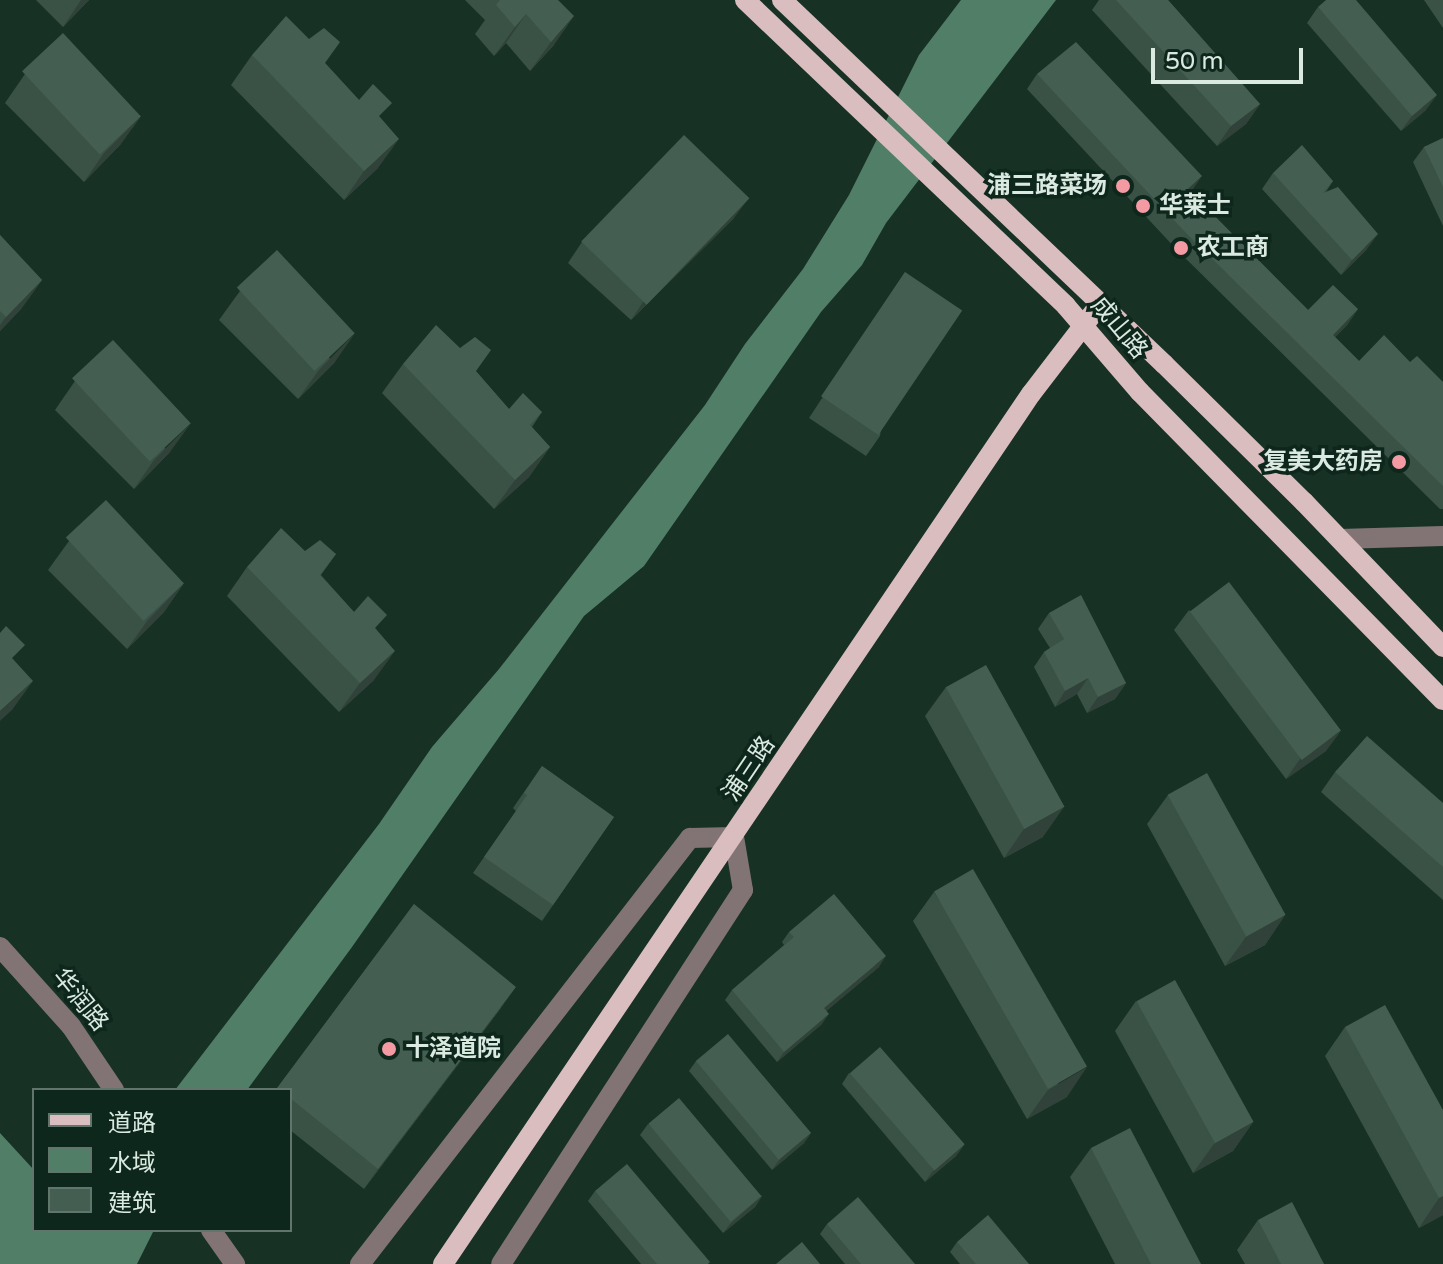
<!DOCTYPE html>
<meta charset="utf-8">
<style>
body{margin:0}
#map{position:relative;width:1443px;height:1264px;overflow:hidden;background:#183125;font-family:"Varela Round","Noto Sans SC",sans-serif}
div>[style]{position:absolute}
.water>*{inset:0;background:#507e67}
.minor>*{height:20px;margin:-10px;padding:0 10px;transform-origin:10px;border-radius:10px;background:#827475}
.major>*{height:20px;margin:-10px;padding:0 10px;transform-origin:10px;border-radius:10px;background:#dabdbe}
.wall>*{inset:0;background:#3a5146}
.shaded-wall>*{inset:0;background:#304239}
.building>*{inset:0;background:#445e51;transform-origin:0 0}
.dots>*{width:22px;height:22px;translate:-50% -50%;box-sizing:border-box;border:4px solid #0e271c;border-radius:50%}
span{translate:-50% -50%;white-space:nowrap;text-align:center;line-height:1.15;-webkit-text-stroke:7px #0e271c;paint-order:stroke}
.poi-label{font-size:24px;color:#dbeae1;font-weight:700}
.right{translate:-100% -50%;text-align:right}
.left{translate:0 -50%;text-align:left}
.street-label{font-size:24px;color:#dbeae1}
.legend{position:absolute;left:32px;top:1088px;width:260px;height:144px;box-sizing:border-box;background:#0e271c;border:2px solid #60756b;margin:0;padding:10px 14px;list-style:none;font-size:24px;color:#dbeae1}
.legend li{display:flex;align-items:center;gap:16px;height:40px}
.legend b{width:40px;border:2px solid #60756b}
.scale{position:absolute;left:1151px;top:48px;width:152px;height:36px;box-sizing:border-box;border:4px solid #dbeae1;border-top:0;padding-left:10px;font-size:24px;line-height:28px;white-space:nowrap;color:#dbeae1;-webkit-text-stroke:6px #0e271c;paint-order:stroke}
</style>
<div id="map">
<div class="water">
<div style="clip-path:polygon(961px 0,1056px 0,886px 223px,862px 265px,821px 312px,644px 566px,584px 616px,352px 947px,247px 1090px,175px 1090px,379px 824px,432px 747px,499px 669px,705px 405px,745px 344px,803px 269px,849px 195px,919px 55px)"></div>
<div style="clip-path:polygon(0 1133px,34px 1170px,34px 1230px,154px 1230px,137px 1264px,0 1264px)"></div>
</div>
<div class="minor">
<div style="left:1340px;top:539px;width:103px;rotate:-1.7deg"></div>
<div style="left:0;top:947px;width:106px;rotate:48.1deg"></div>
<div style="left:71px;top:1026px;width:77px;rotate:56.1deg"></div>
<div style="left:211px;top:1230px;width:42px;rotate:54.8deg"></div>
<div style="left:360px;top:1264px;width:539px;rotate:-52.24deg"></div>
<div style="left:690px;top:838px;width:44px;rotate:-1.3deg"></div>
<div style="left:734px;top:837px;width:54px;rotate:80.4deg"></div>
<div style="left:743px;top:890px;width:445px;rotate:122.9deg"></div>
</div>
<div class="major">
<div style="left:745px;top:0;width:443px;rotate:43.6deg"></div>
<div style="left:1066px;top:306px;width:113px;rotate:49.3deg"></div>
<div style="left:1140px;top:392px;width:432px;rotate:45.5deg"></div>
<div style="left:782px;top:0;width:528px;rotate:43.62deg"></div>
<div style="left:1164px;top:364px;width:197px;rotate:44.6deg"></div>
<div style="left:1304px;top:502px;width:201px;rotate:46.2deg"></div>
<div style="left:443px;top:1264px;width:1050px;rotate:-55.95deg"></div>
<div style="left:1031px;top:394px;width:113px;rotate:-52.5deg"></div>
</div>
<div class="wall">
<div style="clip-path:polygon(36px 0,89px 0,63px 27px)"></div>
<div style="clip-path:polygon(465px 0,558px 0,554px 45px,530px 71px,506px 43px,494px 56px,475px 34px,485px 20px)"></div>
<div style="clip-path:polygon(1099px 0,1168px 0,1260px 104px,1246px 124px,1217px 146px,1092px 10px)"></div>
<div style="clip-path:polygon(1424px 0,1443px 0,1443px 28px)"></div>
<div style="clip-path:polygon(1318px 7px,1426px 110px,1401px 131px,1307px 23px)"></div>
<div style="clip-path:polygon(252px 55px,325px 63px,359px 100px,381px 119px,378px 168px,344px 200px,231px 85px)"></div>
<div style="clip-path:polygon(25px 74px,141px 116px,120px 145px,84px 182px,5px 103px)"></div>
<div style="clip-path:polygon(1037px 74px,1190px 192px,1308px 310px,1358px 309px,1347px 325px,1335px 337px,1359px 361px,1410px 362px,1443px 382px,1443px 509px,1440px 509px,1177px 250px,1027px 89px)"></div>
<div style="clip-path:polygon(1443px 138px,1443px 226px,1413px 162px,1424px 147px)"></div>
<div style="clip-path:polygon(1273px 173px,1333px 181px,1326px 192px,1367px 249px,1341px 275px,1262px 189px)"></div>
<div style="clip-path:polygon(734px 218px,631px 320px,568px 263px,582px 242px)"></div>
<div style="clip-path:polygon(0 235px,42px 280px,21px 309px,0 331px)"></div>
<div style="clip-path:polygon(905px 272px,880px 436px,866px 456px,809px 418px)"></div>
<div style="clip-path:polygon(240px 291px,335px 362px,298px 399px,219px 320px)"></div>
<div style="clip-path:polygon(403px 364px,476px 372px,509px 409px,542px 412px,532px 427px,550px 447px,529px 477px,494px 509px,382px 393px)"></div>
<div style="clip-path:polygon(75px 381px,170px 452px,134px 489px,55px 410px)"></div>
<div style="clip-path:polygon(69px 541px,184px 583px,164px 612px,127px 649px,48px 570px)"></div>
<div style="clip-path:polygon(305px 551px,336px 554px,321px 575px,354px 612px,377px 630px,374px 680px,339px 712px,227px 596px,247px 567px)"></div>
<div style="clip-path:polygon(1189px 610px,1326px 751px,1286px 779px,1174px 630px)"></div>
<div style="clip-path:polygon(1049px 613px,1126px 683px,1115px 699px,1087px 713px,1077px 694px,1055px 707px,1034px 667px,1044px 652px,1050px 648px,1038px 629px)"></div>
<div style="clip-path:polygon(946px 687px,1043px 837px,1004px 858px,925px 716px)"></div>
<div style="clip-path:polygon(542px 766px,614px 817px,542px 921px,473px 873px,516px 811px,513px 808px)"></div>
<div style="clip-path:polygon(1335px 772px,1443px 803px,1443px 900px,1321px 792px)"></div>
<div style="clip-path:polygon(1168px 795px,1285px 915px,1265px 945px,1225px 966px,1147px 824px)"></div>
<div style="clip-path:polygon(934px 892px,1067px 1097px,1027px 1119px,913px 921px)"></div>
<div style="clip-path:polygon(414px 904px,501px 1008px,364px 1189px,290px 1130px,290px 1090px,276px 1090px)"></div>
<div style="clip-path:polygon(789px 932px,879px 967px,826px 1011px,822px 1024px,777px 1062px,725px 1000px,732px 990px,784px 945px,782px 942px)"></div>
<div style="clip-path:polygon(1136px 1001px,1253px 1122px,1233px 1151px,1193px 1173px,1115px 1031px)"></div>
<div style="clip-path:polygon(1345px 1027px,1443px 1110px,1443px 1215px,1419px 1228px,1325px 1056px)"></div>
<div style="clip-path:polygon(696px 1061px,811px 1133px,804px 1143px,772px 1170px,689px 1071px)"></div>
<div style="clip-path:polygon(849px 1073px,964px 1145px,956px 1156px,925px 1182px,842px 1084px)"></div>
<div style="clip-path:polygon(648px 1124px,762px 1196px,755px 1207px,723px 1233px,640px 1135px)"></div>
<div style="clip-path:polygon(1091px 1148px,1201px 1264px,1115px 1264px,1070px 1177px)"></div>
<div style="clip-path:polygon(595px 1191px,708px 1264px,641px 1264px,588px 1201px)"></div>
<div style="clip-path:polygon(1258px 1220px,1324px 1264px,1245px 1264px,1237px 1250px)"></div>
<div style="clip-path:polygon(827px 1224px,915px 1264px,845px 1264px,820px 1234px)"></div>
<div style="clip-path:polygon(957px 1242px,1029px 1264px,960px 1264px,950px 1252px)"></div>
</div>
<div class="shaded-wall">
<div style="clip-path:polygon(81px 0,89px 0,63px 27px)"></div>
<div style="clip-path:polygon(526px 14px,506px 43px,494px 56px,515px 27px)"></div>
<div style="clip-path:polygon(574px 16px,554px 45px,530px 71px,551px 42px)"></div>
<div style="clip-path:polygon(1437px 95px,1426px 110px,1401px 131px,1412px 116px)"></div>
<div style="clip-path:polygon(1260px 104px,1246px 124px,1217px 146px,1231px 126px)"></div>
<div style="clip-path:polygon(141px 116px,120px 145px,84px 182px,104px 153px)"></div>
<div style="clip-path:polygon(399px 139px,378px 168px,344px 200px,364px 171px)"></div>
<div style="clip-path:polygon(1202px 176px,1191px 192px,1188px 189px)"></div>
<div style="clip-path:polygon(749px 198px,734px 218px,631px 320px,645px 299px)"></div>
<div style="clip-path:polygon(1378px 234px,1367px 249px,1341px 275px,1352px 260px)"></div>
<div style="clip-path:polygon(42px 280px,21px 309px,0 331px,0 325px,6px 317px)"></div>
<div style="clip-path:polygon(1358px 309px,1347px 325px,1322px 350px,1333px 335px)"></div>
<div style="clip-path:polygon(355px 333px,335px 362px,298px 399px,319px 370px)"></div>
<div style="clip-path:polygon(191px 423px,170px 452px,134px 489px,154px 460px)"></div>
<div style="clip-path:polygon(550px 447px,529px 477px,494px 509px,515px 480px)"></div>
<div style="clip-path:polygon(184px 583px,164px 612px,127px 649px,148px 620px)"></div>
<div style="clip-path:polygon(395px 651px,374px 680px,339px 712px,360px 683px)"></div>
<div style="clip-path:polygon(1088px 678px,1077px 694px,1055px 707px,1065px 691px)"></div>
<div style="clip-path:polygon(33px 681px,12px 710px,0 721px,0 711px)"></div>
<div style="clip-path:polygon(1126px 683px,1115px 699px,1087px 713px,1098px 697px)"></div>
<div style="clip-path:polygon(1341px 731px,1326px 751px,1286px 779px,1300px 759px)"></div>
<div style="clip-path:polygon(1064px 807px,1043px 837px,1004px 858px,1024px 829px)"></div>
<div style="clip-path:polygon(1285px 915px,1265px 945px,1225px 966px,1246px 937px)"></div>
<div style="clip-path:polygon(886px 956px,879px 967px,817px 1019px,824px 1008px)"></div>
<div style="clip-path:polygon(516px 987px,501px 1008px,364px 1189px,378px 1169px)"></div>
<div style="clip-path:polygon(829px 1014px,822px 1024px,777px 1062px,784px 1052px)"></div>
<div style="clip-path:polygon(1087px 1067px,1067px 1097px,1027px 1119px,1048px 1090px)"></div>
<div style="clip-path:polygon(1253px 1122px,1233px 1151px,1193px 1173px,1214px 1144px)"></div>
<div style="clip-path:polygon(811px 1133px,804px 1143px,772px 1170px,780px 1159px)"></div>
<div style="clip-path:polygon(964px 1145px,956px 1156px,925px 1182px,932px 1172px)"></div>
<div style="clip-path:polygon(762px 1196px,755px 1207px,723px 1233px,731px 1223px)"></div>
<div style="clip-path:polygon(1443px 1196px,1443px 1215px,1419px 1228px,1439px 1198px)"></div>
</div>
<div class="building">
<div style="clip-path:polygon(500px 0,558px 0,574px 16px,551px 42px,526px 14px,515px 27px,496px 5px)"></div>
<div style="clip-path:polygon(1116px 0,1168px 0,1260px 104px,1231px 126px)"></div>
<div style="clip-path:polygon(1326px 0,1356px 0,1437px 95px,1412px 116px,1318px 7px)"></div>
<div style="clip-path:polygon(286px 16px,309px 39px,324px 28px,340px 42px,325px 63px,359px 100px,373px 84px,392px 103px,379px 116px,399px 139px,364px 171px,252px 55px)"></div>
<div style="left:63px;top:33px;width:114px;height:56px;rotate:47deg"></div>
<div style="clip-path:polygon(1076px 42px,1202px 176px,1188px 189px,1308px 310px,1333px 285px,1358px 309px,1333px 335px,1359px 361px,1384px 335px,1410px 362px,1417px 356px,1443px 382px,1443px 486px,1187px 234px,1037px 74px)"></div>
<div style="left:684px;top:135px;width:91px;height:148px;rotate:44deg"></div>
<div style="clip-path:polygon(1443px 138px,1443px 187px,1424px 147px)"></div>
<div style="clip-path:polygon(1302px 145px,1333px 181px,1323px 193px,1338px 187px,1378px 234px,1352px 260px,1273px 173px)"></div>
<div style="clip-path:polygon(0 235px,42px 280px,6px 317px,0 311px)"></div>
<div style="left:277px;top:250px;width:114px;height:55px;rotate:47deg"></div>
<div style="left:905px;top:272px;width:69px;height:150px;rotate:34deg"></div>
<div style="clip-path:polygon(436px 325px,460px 348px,475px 337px,491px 350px,476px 371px,509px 409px,523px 393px,542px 412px,530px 425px,550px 447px,515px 480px,403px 364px)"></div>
<div style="left:113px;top:340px;width:114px;height:56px;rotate:47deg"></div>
<div style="left:106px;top:500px;width:114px;height:55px;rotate:47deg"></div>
<div style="clip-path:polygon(281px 528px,305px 551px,320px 540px,336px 554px,320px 575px,354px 612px,368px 596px,387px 615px,375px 628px,395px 651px,360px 683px,247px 567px)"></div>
<div style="left:1229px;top:582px;width:186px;height:49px;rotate:53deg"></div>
<div style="clip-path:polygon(1081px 595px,1126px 683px,1098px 697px,1088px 678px,1065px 691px,1044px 652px,1064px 639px,1049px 613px)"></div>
<div style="clip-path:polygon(6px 626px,25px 645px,12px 658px,33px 681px,0 711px,0 633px)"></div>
<div style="left:986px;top:665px;width:162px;height:46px;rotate:61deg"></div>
<div style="clip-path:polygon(1367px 736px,1443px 803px,1443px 867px,1335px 772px)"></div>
<div style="clip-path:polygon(542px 766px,614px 817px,553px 905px,484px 857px,527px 795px,524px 793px)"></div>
<div style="left:1207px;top:773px;width:162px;height:45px;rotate:61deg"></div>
<div style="left:973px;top:869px;width:228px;height:45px;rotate:60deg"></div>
<div style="clip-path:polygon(834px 894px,886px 956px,824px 1008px,829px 1014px,784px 1052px,732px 990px,794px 937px,789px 932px)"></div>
<div style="clip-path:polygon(414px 904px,516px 987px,378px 1169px,290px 1098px,290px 1090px,279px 1090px,277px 1088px)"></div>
<div style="left:1175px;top:980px;width:162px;height:44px;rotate:61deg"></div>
<div style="clip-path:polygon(1385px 1005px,1443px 1110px,1443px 1196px,1439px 1198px,1345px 1027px)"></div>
<div style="left:728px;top:1034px;width:129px;height:42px;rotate:50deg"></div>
<div style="left:880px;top:1047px;width:129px;height:40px;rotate:49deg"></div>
<div style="left:679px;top:1098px;width:128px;height:40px;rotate:50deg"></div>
<div style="clip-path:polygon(1130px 1128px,1201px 1264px,1151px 1264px,1091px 1148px)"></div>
<div style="clip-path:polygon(627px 1164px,710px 1262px,708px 1264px,657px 1264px,595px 1191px)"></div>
<div style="clip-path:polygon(858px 1197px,915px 1264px,861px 1264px,827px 1224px)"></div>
<div style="clip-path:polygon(1292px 1202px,1324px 1264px,1281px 1264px,1258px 1220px)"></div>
<div style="clip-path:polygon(988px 1215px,1029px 1264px,976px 1264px,957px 1242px)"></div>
<div style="clip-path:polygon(802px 1242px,820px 1264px,776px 1264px)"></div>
</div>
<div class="dots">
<div style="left:1123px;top:186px;background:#f49aa2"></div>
<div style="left:1143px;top:206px;background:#f49aa2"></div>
<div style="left:1181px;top:248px;background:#f49aa2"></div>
<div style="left:1399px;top:462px;background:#f49aa2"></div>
<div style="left:389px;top:1049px;background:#f49aa2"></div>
</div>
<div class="poi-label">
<span class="right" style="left:1107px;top:186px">浦三路菜场</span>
<span class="left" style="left:1159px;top:206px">华莱士</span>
<span class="left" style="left:1197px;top:248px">农工商</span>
<span class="right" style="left:1383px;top:462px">复美大药房</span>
<span class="left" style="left:405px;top:1049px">十泽道院</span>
</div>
<div class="street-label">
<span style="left:1119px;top:328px;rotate:50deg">成山路</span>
<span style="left:749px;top:769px;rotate:-56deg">浦三路</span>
<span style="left:80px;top:1000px;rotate:51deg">华润路</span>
</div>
<ul class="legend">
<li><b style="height:10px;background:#dabdbe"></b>道路</li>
<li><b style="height:22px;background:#507e67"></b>水域</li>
<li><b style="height:22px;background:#445e51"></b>建筑</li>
</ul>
<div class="scale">50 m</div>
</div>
